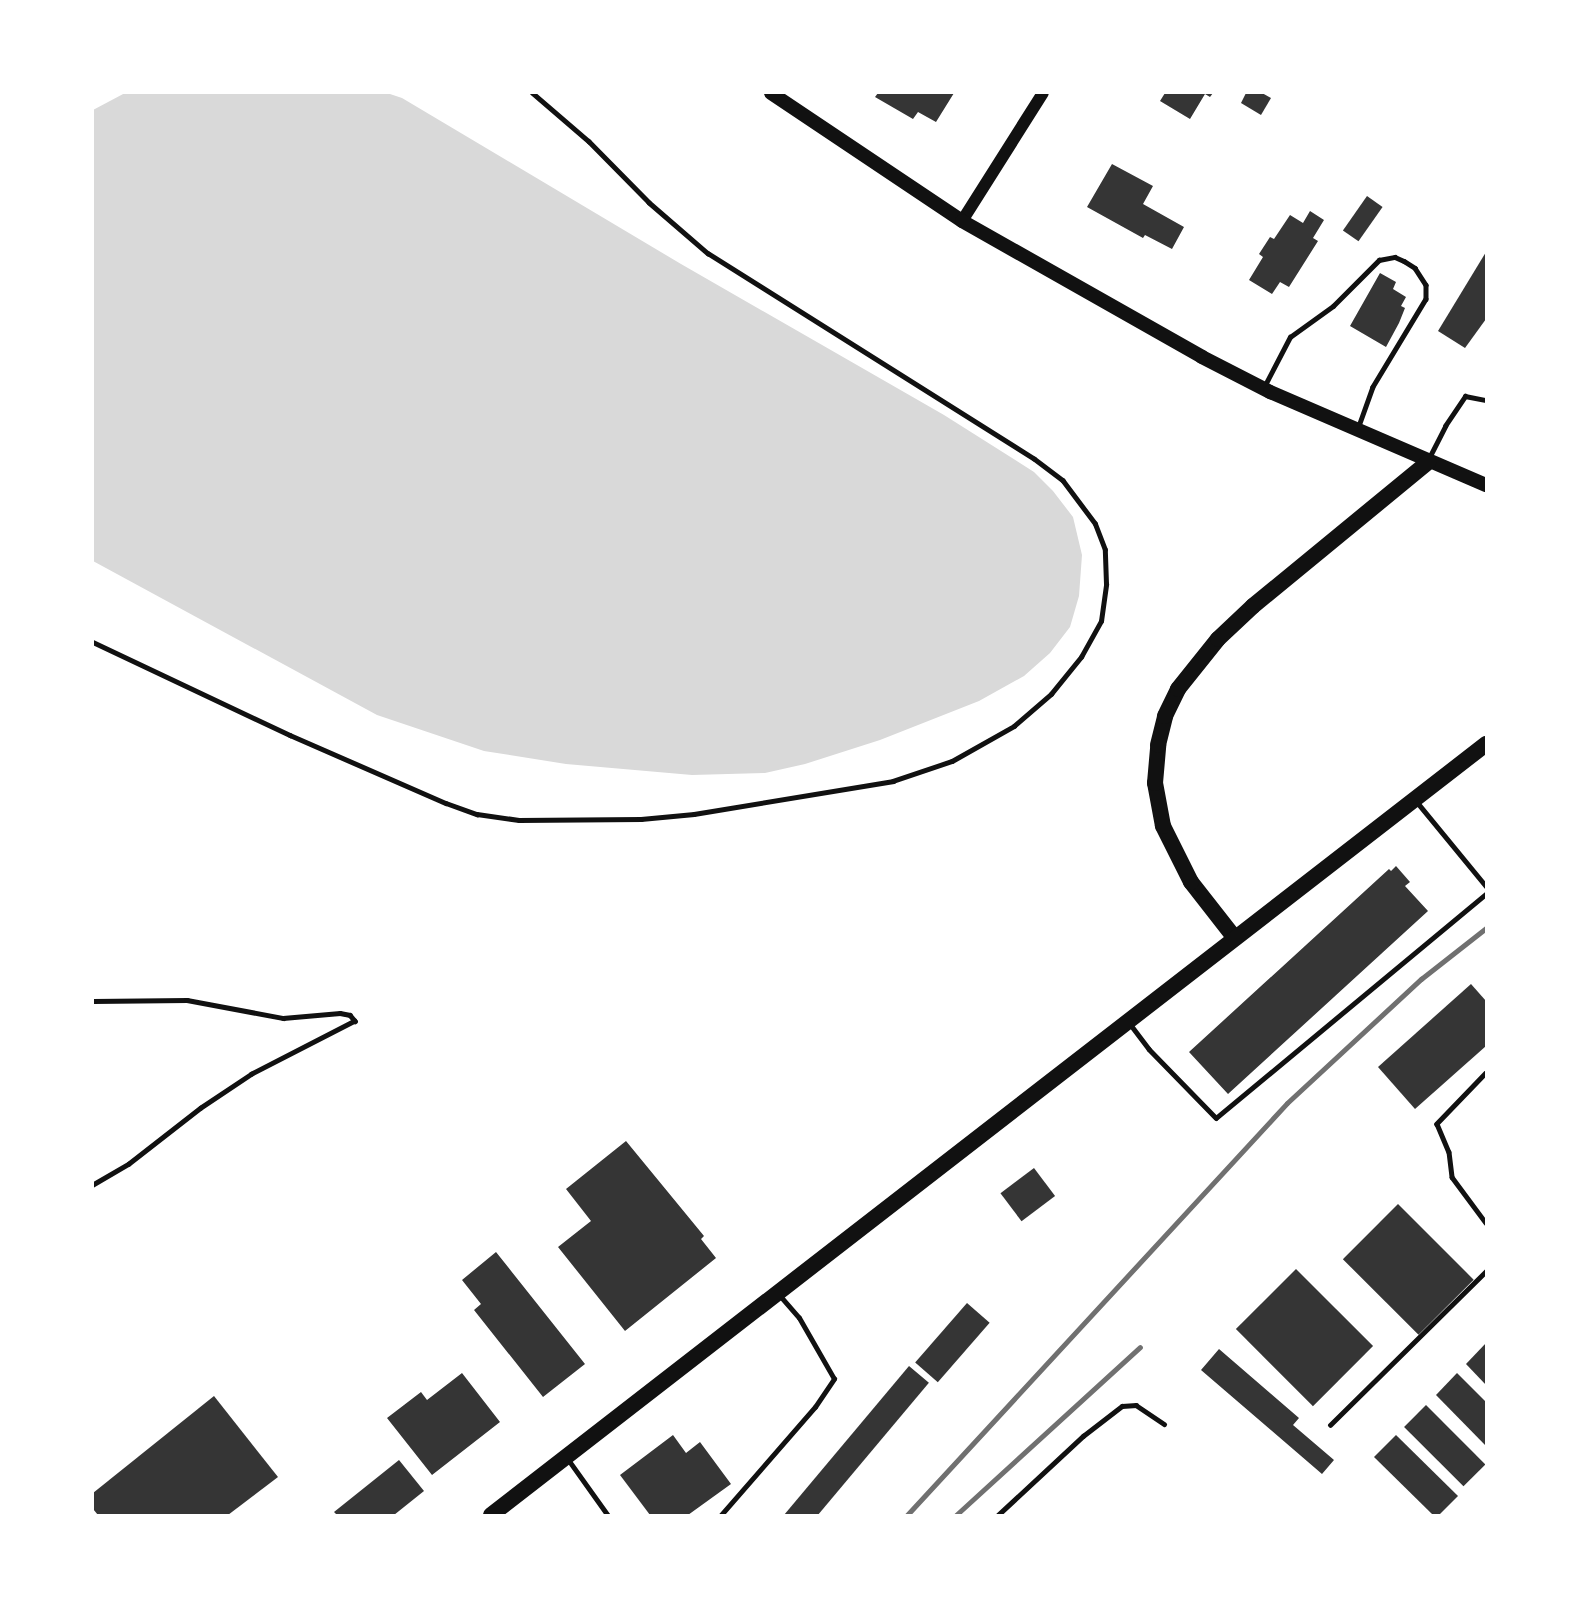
<!DOCTYPE html>
<style>
body{margin:0}
#map{position:relative;width:1579px;height:1608px;overflow:hidden;background:#fff;font-family:"Varela Round",sans-serif}
div>[style]{position:absolute}
.water>*{inset:0;background:#d9d9d9}
.building>*{inset:0;background:#353535;transform-origin:0 0}
.path>*{height:4.5px;margin:-2.25px;padding:0 2.25px;transform-origin:2.25px;border-radius:2.25px;background:#111}
.service>*{height:4.5px;margin:-2.25px;padding:0 2.25px;transform-origin:2.25px;border-radius:2.25px;background:#111}
.tertiary>*{height:12px;margin:-6px;padding:0 6px;transform-origin:6px;border-radius:6px;background:#111}
.secondary>*{height:14px;margin:-7px;padding:0 7px;transform-origin:7px;border-radius:7px;background:#111}
.primary>*{height:16px;margin:-8px;padding:0 8px;transform-origin:8px;border-radius:8px;background:#111}
.rail>*{height:5px;margin:-2.5px;padding:0 2.5px;transform-origin:2.5px;border-radius:2.5px;background:#707070}
span{translate:-50% -50%;white-space:nowrap;text-align:center;line-height:1.15;-webkit-text-stroke:7px #fff;paint-order:stroke}
.frame{position:absolute;inset:0;border:94px solid #fff;pointer-events:none}
</style>
<div id="map">
<div class="water">
<div style="clip-path:polygon(125px 93px,387px 93px,402px 98px,681px 264px,944px 415px,1034px 472px,1053px 491px,1073px 517px,1082px 555px,1079px 596px,1070px 627px,1050px 653px,1024px 676px,979px 701px,880px 740px,805px 764px,765px 773px,692px 775px,566px 764px,484px 751px,377px 715px,93px 561px,93px 110px)"></div>
</div>
<div class="building">
<div style="clip-path:polygon(878px 93px,954px 93px,936px 122px,918px 112px,913px 119px,875px 97px)"></div>
<div style="clip-path:polygon(1165px 93px,1213px 93px,1210px 97px,1205px 94px,1190px 119px,1160px 101px)"></div>
<div style="clip-path:polygon(1246px 93px,1262px 93px,1271px 98px,1261px 115px,1241px 103px)"></div>
<div style="clip-path:polygon(1112px 164px,1153px 186px,1143px 204px,1184px 227px,1172px 249px,1145px 235px,1143px 238px,1087px 207px)"></div>
<div style="left:1367px;top:196px;width:19px;height:42px;rotate:35deg"></div>
<div style="clip-path:polygon(1310px 211px,1324px 220px,1313px 238px,1318px 241px,1289px 287px,1280px 282px,1272px 294px,1249px 280px,1263px 257px,1259px 254px,1270px 237px,1274px 239px,1290px 215px,1303px 223px)"></div>
<div style="clip-path:polygon(1486px 252px,1486px 319px,1465px 348px,1438px 331px)"></div>
<div style="clip-path:polygon(1380px 273px,1396px 282px,1393px 289px,1406px 297px,1401px 306px,1405px 308px,1399px 323px,1386px 347px,1350px 326px)"></div>
<div style="clip-path:polygon(1396px 866px,1410px 882px,1405px 886px,1428px 911px,1228px 1094px,1189px 1052px,1389px 869px,1391px 871px)"></div>
<div style="clip-path:polygon(1471px 984px,1486px 1001px,1486px 1046px,1415px 1109px,1378px 1067px)"></div>
<div style="clip-path:polygon(626px 1141px,704px 1236px,701px 1239px,716px 1258px,625px 1331px,558px 1247px,591px 1221px,566px 1189px)"></div>
<div style="left:1034px;top:1168px;width:35px;height:42px;rotate:53deg"></div>
<div style="left:1398px;top:1204px;width:107px;height:78px;rotate:45deg"></div>
<div style="clip-path:polygon(496px 1252px,585px 1364px,543px 1397px,474px 1310px,481px 1304px,462px 1280px)"></div>
<div style="left:1296px;top:1269px;width:109px;height:85px;rotate:45deg"></div>
<div style="left:967px;top:1303px;width:30px;height:79px;rotate:41deg"></div>
<div style="clip-path:polygon(1486px 1343px,1486px 1385px,1466px 1364px)"></div>
<div style="clip-path:polygon(1219px 1349px,1299px 1418px,1293px 1425px,1334px 1460px,1322px 1474px,1201px 1370px)"></div>
<div style="left:909px;top:1366px;width:26px;height:200px;rotate:40deg"></div>
<div style="clip-path:polygon(462px 1373px,500px 1422px,432px 1475px,387px 1418px,421px 1392px,427px 1400px)"></div>
<div style="clip-path:polygon(1457px 1373px,1486px 1402px,1486px 1446px,1436px 1395px)"></div>
<div style="clip-path:polygon(214px 1396px,278px 1477px,228px 1515px,98px 1515px,93px 1509px,93px 1493px)"></div>
<div style="left:1426px;top:1405px;width:84px;height:31px;rotate:45deg"></div>
<div style="clip-path:polygon(673px 1435px,686px 1453px,700px 1442px,731px 1484px,688px 1515px,650px 1515px,620px 1475px)"></div>
<div style="clip-path:polygon(1396px 1435px,1458px 1496px,1439px 1515px,1433px 1515px,1374px 1457px)"></div>
<div style="clip-path:polygon(399px 1460px,424px 1491px,394px 1515px,337px 1515px,334px 1512px)"></div>
</div>
<div class="path">
<div style="left:93px;top:1001px;width:94px;rotate:-0.6deg"></div>
<div style="left:187px;top:1000px;width:98px;rotate:10.6deg"></div>
<div style="left:283px;top:1018px;width:57px;rotate:-5deg"></div>
<div style="left:340px;top:1013px;width:10px;rotate:11deg"></div>
<div style="left:350px;top:1015px;width:8px;rotate:50deg"></div>
<div style="left:355px;top:1021px;width:116px;rotate:152.8deg"></div>
<div style="left:252px;top:1074px;width:61px;rotate:146.3deg"></div>
<div style="left:201px;top:1108px;width:91px;rotate:142.1deg"></div>
<div style="left:129px;top:1164px;width:42px;rotate:149.7deg"></div>
</div>
<div class="service">
<div style="left:1265px;top:385px;width:54px;rotate:-62.5deg"></div>
<div style="left:1290px;top:337px;width:53px;rotate:-35.8deg"></div>
<div style="left:1333px;top:306px;width:65px;rotate:-45deg"></div>
<div style="left:1379px;top:260px;width:16px;rotate:-11deg"></div>
<div style="left:1395px;top:257px;width:10px;rotate:24deg"></div>
<div style="left:1404px;top:261px;width:13px;rotate:32deg"></div>
<div style="left:1415px;top:268px;width:20px;rotate:57deg"></div>
<div style="left:1426px;top:285px;width:14px;rotate:90deg"></div>
<div style="left:1426px;top:299px;width:103px;rotate:121.1deg"></div>
<div style="left:1373px;top:387px;width:41px;rotate:109.7deg"></div>
<div style="left:1429px;top:458px;width:36px;rotate:-63deg"></div>
<div style="left:1445px;top:426px;width:36px;rotate:-56deg"></div>
<div style="left:1465px;top:396px;width:21px;rotate:11deg"></div>
<div style="left:93px;top:642px;width:218px;rotate:25.3deg"></div>
<div style="left:290px;top:735px;width:170px;rotate:23.6deg"></div>
<div style="left:446px;top:803px;width:33px;rotate:20deg"></div>
<div style="left:477px;top:814px;width:42px;rotate:8.1deg"></div>
<div style="left:519px;top:820px;width:122px;rotate:-0.5deg"></div>
<div style="left:641px;top:819px;width:53px;rotate:-5.4deg"></div>
<div style="left:694px;top:814px;width:202px;rotate:-9.4deg"></div>
<div style="left:893px;top:781px;width:62px;rotate:-18.7deg"></div>
<div style="left:952px;top:761px;width:71px;rotate:-29.4deg"></div>
<div style="left:1014px;top:726px;width:49px;rotate:-40.9deg"></div>
<div style="left:1051px;top:694px;width:48px;rotate:-51deg"></div>
<div style="left:1081px;top:657px;width:41px;rotate:-60.9deg"></div>
<div style="left:1101px;top:621px;width:37px;rotate:-82deg"></div>
<div style="left:1106px;top:584px;width:34px;rotate:-92deg"></div>
<div style="left:1105px;top:550px;width:28px;rotate:-111deg"></div>
<div style="left:1095px;top:524px;width:54px;rotate:-126.7deg"></div>
<div style="left:1063px;top:481px;width:36px;rotate:-143deg"></div>
<div style="left:1034px;top:459px;width:385px;rotate:-147.8deg"></div>
<div style="left:708px;top:254px;width:78px;rotate:-139.2deg"></div>
<div style="left:649px;top:203px;width:86px;rotate:-134.5deg"></div>
<div style="left:589px;top:142px;width:75px;rotate:-139.3deg"></div>
<div style="left:1417px;top:802px;width:109px;rotate:50.6deg"></div>
<div style="left:1131px;top:1025px;width:30px;rotate:53deg"></div>
<div style="left:1149px;top:1049px;width:96px;rotate:45.8deg"></div>
<div style="left:1216px;top:1118px;width:351px;rotate:-39.7deg"></div>
<div style="left:1486px;top:1073px;width:71px;rotate:133.9deg"></div>
<div style="left:1437px;top:1124px;width:30px;rotate:67deg"></div>
<div style="left:1449px;top:1152px;width:25px;rotate:83deg"></div>
<div style="left:1452px;top:1177px;width:57px;rotate:53.5deg"></div>
<div style="left:1330px;top:1425px;width:219px;rotate:-44.6deg"></div>
<div style="left:568px;top:1459px;width:69px;rotate:54.5deg"></div>
<div style="left:721px;top:1515px;width:143px;rotate:-49deg"></div>
<div style="left:815px;top:1407px;width:34px;rotate:-56deg"></div>
<div style="left:834px;top:1379px;width:70px;rotate:-119.8deg"></div>
<div style="left:799px;top:1318px;width:29px;rotate:-131deg"></div>
<div style="left:998px;top:1515px;width:116px;rotate:-42.9deg"></div>
<div style="left:1083px;top:1436px;width:49px;rotate:-37.6deg"></div>
<div style="left:1122px;top:1406px;width:14px;rotate:-4deg"></div>
<div style="left:1136px;top:1405px;width:34px;rotate:34deg"></div>
</div>
<div class="tertiary">
<div style="left:962px;top:221px;width:151px;rotate:-57.7deg"></div>
</div>
<div class="secondary">
<div style="left:771px;top:93px;width:230px;rotate:33.8deg"></div>
<div style="left:962px;top:221px;width:276px;rotate:29.5deg"></div>
<div style="left:1202px;top:357px;width:76px;rotate:27.2deg"></div>
<div style="left:1270px;top:392px;width:235px;rotate:23.3deg"></div>
</div>
<div class="primary">
<div style="left:1234px;top:937px;width:70px;rotate:-128deg"></div>
<div style="left:1191px;top:882px;width:63px;rotate:-116.6deg"></div>
<div style="left:1163px;top:826px;width:44px;rotate:-100.5deg"></div>
<div style="left:1155px;top:783px;width:38px;rotate:-85deg"></div>
<div style="left:1158px;top:745px;width:30px;rotate:-76deg"></div>
<div style="left:1165px;top:716px;width:30px;rotate:-64deg"></div>
<div style="left:1178px;top:689px;width:64px;rotate:-51.3deg"></div>
<div style="left:1218px;top:639px;width:48px;rotate:-43.3deg"></div>
<div style="left:1253px;top:606px;width:227px;rotate:-39.4deg"></div>
<div style="left:491px;top:1515px;width:1259px;rotate:-37.77deg"></div>
</div>
<div class="rail">
<div style="left:907px;top:1515px;width:560px;rotate:-47.31deg"></div>
<div style="left:1287px;top:1103px;width:183px;rotate:-42.8deg"></div>
<div style="left:1421px;top:979px;width:83px;rotate:-38.1deg"></div>
<div style="left:956px;top:1515px;width:249px;rotate:-42.4deg"></div>
</div>
<div class="frame"></div>
</div>
